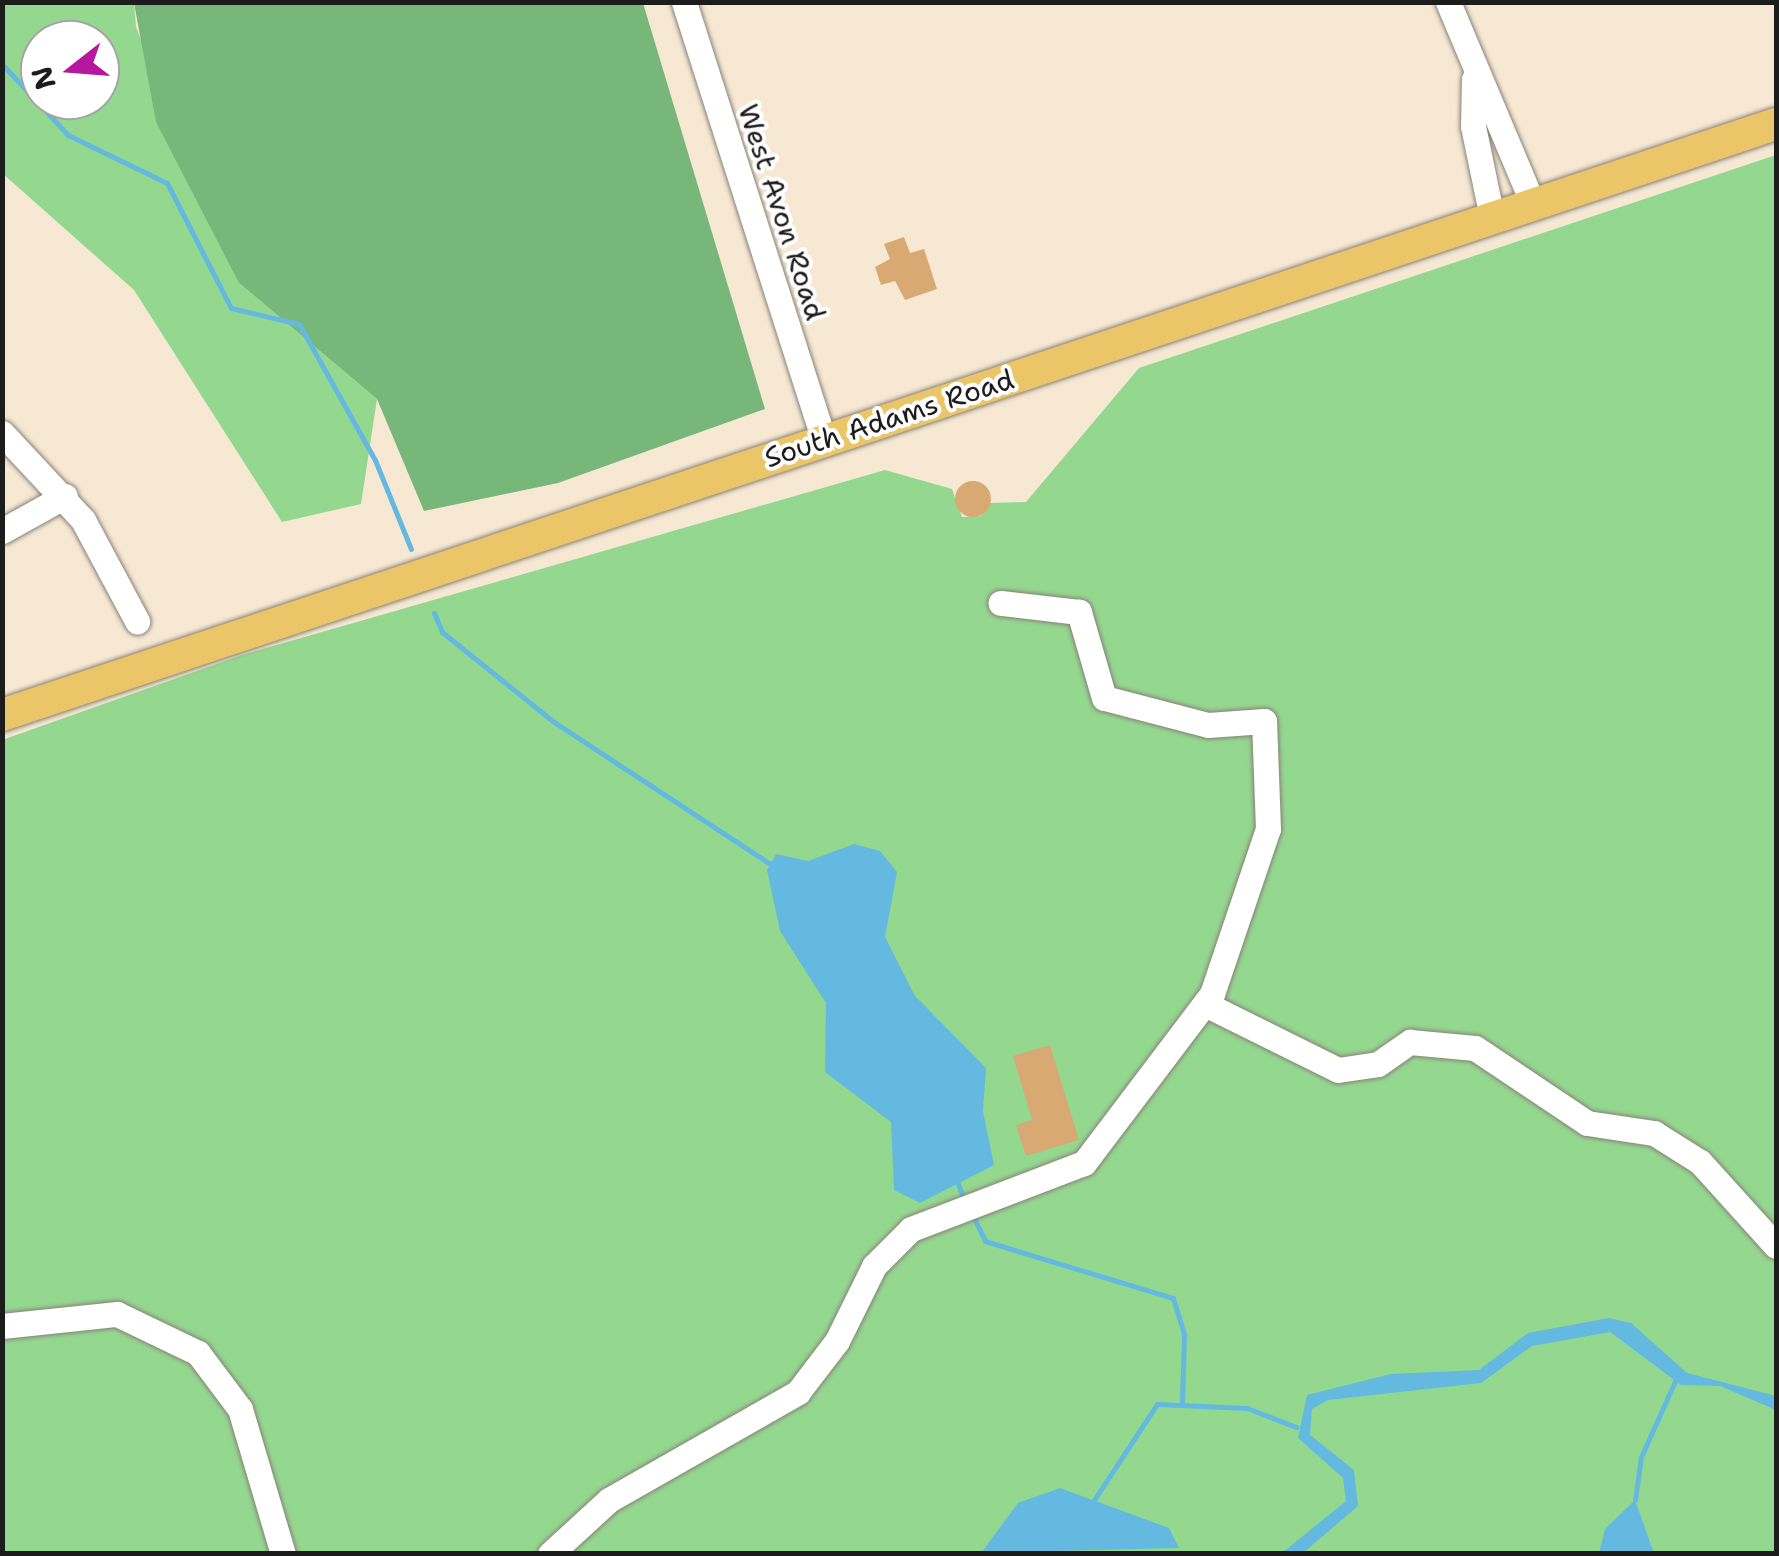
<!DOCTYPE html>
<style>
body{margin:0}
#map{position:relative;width:1779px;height:1556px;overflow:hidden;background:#f6e8d3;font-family:"Shantell Sans",sans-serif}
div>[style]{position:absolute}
.green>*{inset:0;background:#94d890}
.forest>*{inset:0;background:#77b87a}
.water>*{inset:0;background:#64b9e0}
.stream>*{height:5px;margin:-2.5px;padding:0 2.5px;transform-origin:2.5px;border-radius:2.5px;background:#64b9e0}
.building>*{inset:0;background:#d9a973}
.round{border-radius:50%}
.roads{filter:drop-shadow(0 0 2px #898278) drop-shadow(0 0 2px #898278)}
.minor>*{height:25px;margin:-12.5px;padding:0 12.5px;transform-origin:12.5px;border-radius:12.5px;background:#fff}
.major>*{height:32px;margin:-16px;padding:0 16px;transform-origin:16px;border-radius:16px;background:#ebc669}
span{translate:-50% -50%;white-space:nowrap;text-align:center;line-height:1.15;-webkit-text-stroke:8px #fff;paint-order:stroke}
.street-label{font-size:28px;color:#1c1c1c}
.frame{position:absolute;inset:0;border:5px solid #1c1c1c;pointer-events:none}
.north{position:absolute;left:20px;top:20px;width:100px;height:100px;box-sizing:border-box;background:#fff;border:2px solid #a4a4a4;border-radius:50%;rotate:253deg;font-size:28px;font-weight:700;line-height:40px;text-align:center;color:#1c1c1c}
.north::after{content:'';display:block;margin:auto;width:35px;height:45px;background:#b5179e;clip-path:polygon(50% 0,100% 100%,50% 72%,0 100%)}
</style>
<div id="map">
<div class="green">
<div style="clip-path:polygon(evenodd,3px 3px,134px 3px,136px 27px,239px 283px,377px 399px,361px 504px,282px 522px,134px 290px,3px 174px,3px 3px,40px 40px,100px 40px,100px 100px,40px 100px,40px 40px)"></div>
<div style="clip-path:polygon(1776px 155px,1776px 1553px,3px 1553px,2px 740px,242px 655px,885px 470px,952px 489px,962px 517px,981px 516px,986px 503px,1026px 502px,1139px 368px)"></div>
</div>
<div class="forest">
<div style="clip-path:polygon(134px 3px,643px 3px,765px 409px,558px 483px,424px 511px,377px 399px,239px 283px,156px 122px)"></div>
</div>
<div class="water">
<div style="clip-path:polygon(854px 844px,880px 851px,897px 872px,885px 937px,915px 996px,986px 1068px,983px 1111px,994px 1165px,920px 1203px,894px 1190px,891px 1122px,825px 1072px,826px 1003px,780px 931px,767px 870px,776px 854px,808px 861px)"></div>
<div style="clip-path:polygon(1609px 1318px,1631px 1323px,1687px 1373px,1776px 1396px,1776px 1410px,1720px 1386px,1681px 1385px,1610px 1332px,1532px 1346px,1481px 1383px,1328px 1400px,1312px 1409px,1310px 1435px,1354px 1470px,1358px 1506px,1303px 1553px,1282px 1553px,1346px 1501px,1343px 1478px,1298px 1438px,1307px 1395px,1391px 1374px,1479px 1370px,1528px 1333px)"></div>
<div style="clip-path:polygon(1060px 1488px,1169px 1528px,1179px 1548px,981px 1553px,1018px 1503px)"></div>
<div style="clip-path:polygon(1635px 1500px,1654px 1553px,1599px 1553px,1605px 1529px)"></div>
</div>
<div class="stream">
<div style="left:2px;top:64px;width:97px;rotate:47.1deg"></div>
<div style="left:68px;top:135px;width:110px;rotate:25.9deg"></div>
<div style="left:167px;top:183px;width:140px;rotate:62.9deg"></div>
<div style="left:231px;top:308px;width:70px;rotate:13.2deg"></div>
<div style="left:299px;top:324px;width:156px;rotate:60.8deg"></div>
<div style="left:375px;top:460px;width:96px;rotate:68deg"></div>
<div style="left:434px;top:613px;width:21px;rotate:67deg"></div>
<div style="left:442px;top:632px;width:144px;rotate:38.8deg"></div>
<div style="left:554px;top:722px;width:258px;rotate:33.3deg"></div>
<div style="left:956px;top:1178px;width:23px;rotate:70deg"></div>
<div style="left:972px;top:1214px;width:30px;rotate:64deg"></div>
<div style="left:985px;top:1241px;width:196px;rotate:16.9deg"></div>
<div style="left:1173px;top:1298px;width:39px;rotate:73deg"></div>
<div style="left:1184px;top:1335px;width:68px;rotate:91.7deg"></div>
<div style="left:1094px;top:1500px;width:115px;rotate:-56.7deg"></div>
<div style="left:1157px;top:1404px;width:90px;rotate:2.5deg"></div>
<div style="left:1247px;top:1408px;width:53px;rotate:21.2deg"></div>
<div style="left:1635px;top:1500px;width:43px;rotate:-82.1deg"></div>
<div style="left:1641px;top:1457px;width:83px;rotate:-65.9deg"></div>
</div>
<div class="building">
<div style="clip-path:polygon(904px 237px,910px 253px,924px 249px,937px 289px,905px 300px,895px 281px,881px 285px,875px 267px,890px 259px,884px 244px)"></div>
<div class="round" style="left:955px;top:481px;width:36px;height:36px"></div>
<div style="clip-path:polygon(1050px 1045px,1079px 1140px,1026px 1156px,1016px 1125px,1032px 1120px,1013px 1056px)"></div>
</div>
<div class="roads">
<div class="minor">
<div style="left:684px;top:2px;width:460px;rotate:72.3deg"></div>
<div style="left:1448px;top:2px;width:219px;rotate:67.2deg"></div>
<div style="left:1474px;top:79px;width:47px;rotate:91.2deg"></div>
<div style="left:1473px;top:126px;width:94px;rotate:78.3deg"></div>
<div style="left:2px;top:433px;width:119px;rotate:47deg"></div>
<div style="left:83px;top:520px;width:115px;rotate:61.9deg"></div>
<div style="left:2px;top:531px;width:72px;rotate:-29.1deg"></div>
<div style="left:1207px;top:1005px;width:146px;rotate:26.4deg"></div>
<div style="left:1338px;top:1070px;width:40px;rotate:-8.5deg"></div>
<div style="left:1378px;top:1064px;width:39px;rotate:-35deg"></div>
<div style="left:1410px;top:1042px;width:65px;rotate:5.3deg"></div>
<div style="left:1475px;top:1048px;width:135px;rotate:33.8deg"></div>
<div style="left:1587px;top:1123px;width:68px;rotate:8.5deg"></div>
<div style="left:1654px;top:1133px;width:54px;rotate:32.2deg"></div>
<div style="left:1700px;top:1162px;width:113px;rotate:47.9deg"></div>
<div style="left:2px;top:1326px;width:116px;rotate:-6deg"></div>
<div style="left:117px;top:1314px;width:90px;rotate:25.7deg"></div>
<div style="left:198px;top:1353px;width:70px;rotate:53.1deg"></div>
<div style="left:240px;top:1409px;width:151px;rotate:73.5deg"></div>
<div style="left:550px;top:1554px;width:80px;rotate:-42.5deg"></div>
<div style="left:609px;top:1500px;width:218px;rotate:-29.7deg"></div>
<div style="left:798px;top:1392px;width:64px;rotate:-52.6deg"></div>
<div style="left:837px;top:1341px;width:84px;rotate:-63.7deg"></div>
<div style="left:874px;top:1266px;width:52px;rotate:-45deg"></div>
<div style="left:911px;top:1229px;width:185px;rotate:-20.9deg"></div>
<div style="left:1084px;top:1163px;width:212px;rotate:-52.9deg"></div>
<div style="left:1212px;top:994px;width:174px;rotate:-71.3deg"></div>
<div style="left:1268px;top:829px;width:108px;rotate:-92.1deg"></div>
<div style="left:1264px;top:721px;width:56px;rotate:175.9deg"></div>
<div style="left:1208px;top:725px;width:107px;rotate:-165.4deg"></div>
<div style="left:1104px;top:698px;width:90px;rotate:-106.2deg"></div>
<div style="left:1079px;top:612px;width:79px;rotate:-173.4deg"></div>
</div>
<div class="major">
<div style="left:2px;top:715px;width:1870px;rotate:-18.43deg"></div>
</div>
</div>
<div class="street-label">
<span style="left:782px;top:212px;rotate:72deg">West Avon Road</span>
<span style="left:889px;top:418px;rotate:-18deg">South Adams Road</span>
</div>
<div class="frame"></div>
<div class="north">N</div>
</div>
